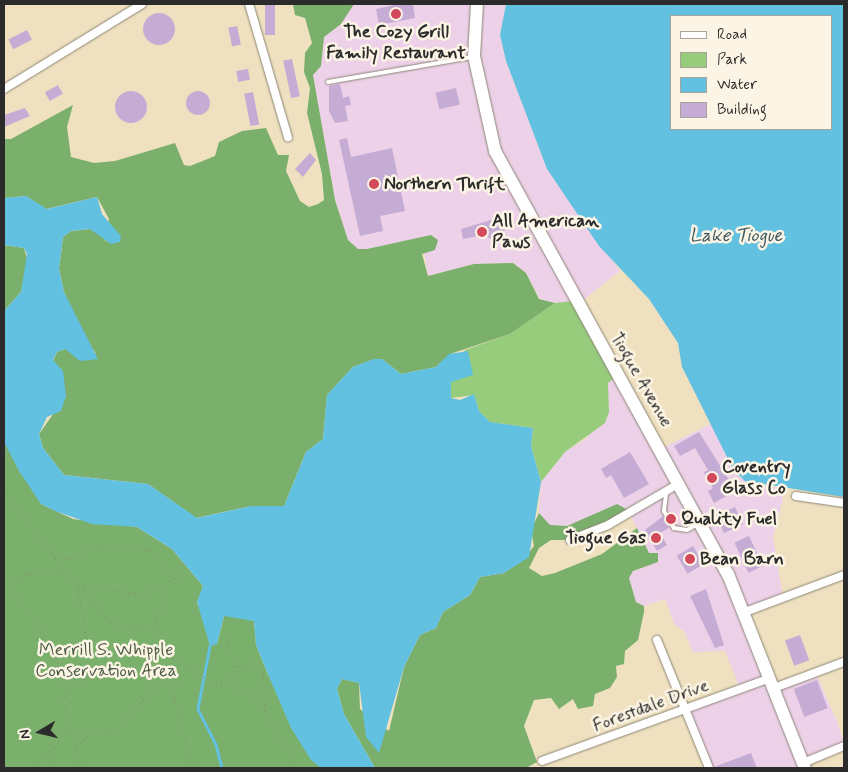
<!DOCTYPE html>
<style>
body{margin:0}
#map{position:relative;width:848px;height:772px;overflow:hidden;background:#efe1c0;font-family:Mynerve,sans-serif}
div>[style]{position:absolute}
.built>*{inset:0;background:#edd1e9}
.green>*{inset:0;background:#98cc7d}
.forest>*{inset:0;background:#7ab06c}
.water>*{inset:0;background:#62c0e0}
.stream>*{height:2.5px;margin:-1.25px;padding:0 1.25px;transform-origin:1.25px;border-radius:1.25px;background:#62c0e0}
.building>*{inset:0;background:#c5acd4;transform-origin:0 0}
.round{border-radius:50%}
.path>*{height:1px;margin-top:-0.5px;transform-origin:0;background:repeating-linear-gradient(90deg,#8d8676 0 1px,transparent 0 5px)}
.roads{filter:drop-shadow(0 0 1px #8d8676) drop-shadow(0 0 1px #8d8676)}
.lane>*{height:4px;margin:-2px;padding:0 2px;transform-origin:2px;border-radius:2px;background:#fff}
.street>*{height:8px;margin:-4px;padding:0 4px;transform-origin:4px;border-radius:4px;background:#fff}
.primary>*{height:12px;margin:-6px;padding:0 6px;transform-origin:6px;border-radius:6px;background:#fff}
.dots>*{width:14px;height:14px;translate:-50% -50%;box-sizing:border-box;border:2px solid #fcf5e5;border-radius:50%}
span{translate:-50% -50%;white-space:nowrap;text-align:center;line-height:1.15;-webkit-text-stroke:5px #fcf5e5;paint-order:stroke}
.poi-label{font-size:18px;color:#2b2b2b;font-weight:700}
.left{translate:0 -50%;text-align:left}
.right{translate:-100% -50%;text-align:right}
.street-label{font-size:18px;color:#2b2b2b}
.park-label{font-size:18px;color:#4c5b44}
.water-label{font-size:19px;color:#3c5861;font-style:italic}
.frame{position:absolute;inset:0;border:5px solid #2b2b2b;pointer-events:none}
.legend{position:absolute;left:670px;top:15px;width:162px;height:115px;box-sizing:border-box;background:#fcf5e5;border:1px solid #a8a49b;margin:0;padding:6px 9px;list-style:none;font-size:15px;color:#2b2b2b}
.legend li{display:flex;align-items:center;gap:10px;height:25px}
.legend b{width:25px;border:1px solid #a8a49b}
.north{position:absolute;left:15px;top:707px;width:50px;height:50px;-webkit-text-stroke:4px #fcf5e5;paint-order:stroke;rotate:261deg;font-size:14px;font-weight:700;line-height:20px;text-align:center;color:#2b2b2b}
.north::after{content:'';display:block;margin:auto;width:18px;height:22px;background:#2b2b2b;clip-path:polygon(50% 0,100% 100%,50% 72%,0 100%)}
</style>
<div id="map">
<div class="built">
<div style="clip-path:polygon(354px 4px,506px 4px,500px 35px,506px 61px,547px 169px,620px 271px,577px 305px,555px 303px,540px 299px,526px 273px,513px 263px,474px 264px,428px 276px,424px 252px,358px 249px,348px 240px,335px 200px,313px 75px,321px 66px,324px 37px,341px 24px)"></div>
<div style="clip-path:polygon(617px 376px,660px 449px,711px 424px,733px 469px,745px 481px,779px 488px,783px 499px,773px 537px,783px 597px,745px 613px,773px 688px,816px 673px,838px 724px,844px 744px,805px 763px,804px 768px,708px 768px,687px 711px,740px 689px,725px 651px,693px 652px,684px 631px,675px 625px,665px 599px,644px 606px,636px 602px,629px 578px,633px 571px,658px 562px,658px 553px,649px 553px,628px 510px,567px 526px,550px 525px,539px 513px,541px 482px,565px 452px,587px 438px,608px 395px,608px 383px)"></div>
</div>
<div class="green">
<div style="clip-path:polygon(573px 301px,617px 376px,608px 383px,609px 412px,605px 423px,565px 452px,541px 482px,531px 446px,533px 428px,490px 422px,479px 411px,474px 395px,451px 398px,448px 388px,465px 350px,510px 334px,555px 303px)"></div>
</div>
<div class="forest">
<div style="clip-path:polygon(293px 4px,354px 4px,341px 24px,324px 37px,321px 66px,313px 75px,335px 200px,348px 240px,358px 249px,367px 249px,431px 235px,438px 240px,435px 250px,422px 254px,428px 276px,474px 264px,513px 263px,526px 273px,539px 299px,555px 303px,510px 334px,450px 354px,436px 367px,401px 374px,382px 359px,375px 359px,353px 367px,327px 395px,323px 439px,306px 452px,284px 506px,251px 506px,196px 518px,148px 484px,64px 475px,43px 448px,39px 434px,66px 396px,53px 361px,57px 352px,65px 349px,96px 353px,85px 340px,64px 292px,59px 269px,63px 237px,71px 231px,90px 229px,103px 234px,106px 242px,109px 219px,97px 197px,46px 209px,26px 196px,4px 198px,4px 139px,11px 139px,73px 105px,67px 127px,71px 157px,94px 163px,115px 161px,175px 143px,184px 165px,190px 166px,215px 156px,219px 142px,242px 131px,266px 128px,278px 155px,289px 155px,286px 171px,300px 201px,309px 207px,318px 204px,324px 200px,322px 174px,307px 113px,310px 88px,304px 72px,305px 53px,312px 43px,305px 18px,295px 15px)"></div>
<div style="clip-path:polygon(4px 245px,24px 248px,28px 262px,21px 292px,4px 311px)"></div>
<div style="clip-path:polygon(4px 442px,41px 504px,73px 519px,137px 527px,172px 549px,203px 586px,197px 603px,217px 644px,224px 616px,229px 613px,254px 621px,256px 645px,267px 672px,297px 735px,321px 768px,4px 768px)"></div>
<div style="clip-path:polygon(617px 504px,628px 510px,570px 540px,551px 540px,539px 548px,529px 568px,542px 576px,555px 573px,602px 554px,637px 528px,649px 553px,658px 553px,658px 562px,633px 571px,629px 578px,636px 602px,644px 606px,644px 612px,638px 640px,625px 651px,624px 664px,616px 666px,617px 677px,610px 688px,595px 694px,593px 706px,578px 709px,573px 699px,559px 709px,551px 698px,534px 700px,524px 726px,537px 762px,526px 768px,375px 768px,344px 714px,337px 689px,342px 679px,359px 683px,360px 709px,389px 731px,404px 667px,420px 635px,436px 628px,443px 612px,470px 595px,480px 577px,504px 573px,523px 560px,534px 546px,531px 530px,539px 513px,550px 525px,567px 526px)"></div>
</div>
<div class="water">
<div style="clip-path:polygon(evenodd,506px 4px,844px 4px,844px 497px,745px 481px,733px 469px,682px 367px,678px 343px,649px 299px,599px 246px,547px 169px,506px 61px,500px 35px,506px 4px,672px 16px,832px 16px,832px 129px,672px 129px,672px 16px)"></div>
<div style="clip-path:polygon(26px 196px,47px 209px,97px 197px,102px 214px,121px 236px,120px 242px,111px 244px,90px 229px,71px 231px,63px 237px,59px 269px,64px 292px,98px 359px,80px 361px,65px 349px,57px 352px,53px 360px,63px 371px,66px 396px,61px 411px,47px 417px,39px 434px,43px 448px,64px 475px,148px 484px,197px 518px,251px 506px,284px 506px,306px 452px,323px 439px,327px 395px,353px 367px,374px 359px,382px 359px,401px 374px,436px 367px,449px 354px,468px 351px,473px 375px,451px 382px,451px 398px,460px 400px,474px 394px,479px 411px,490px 422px,533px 428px,531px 446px,541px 482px,529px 557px,504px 573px,480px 577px,470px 595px,443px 612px,436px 628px,420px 635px,404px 667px,379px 753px,366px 737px,359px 683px,342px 679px,337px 689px,344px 714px,375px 768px,321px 768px,311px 760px,291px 728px,267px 672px,256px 645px,254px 621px,224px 616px,217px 644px,210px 646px,197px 602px,203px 586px,172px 549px,137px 527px,92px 524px,55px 511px,41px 504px,19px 471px,4px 442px,4px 311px,21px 292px,27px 254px,24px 248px,4px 245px,4px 198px)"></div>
</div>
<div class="stream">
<div style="left:210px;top:646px;width:64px;rotate:100.8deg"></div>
<div style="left:198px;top:709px;width:39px;rotate:63deg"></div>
<div style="left:216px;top:744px;width:25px;rotate:76deg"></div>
</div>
<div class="building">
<div style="left:265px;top:4px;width:10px;height:31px"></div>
<div style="clip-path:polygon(399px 4px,413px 5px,415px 18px,379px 25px,376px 9px)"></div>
<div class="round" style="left:143px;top:13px;width:32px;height:32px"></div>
<div style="left:237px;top:26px;width:19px;height:9px;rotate:78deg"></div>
<div style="left:27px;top:30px;width:11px;height:21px;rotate:63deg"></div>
<div style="left:292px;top:59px;width:38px;height:9px;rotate:78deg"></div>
<div style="left:248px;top:69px;width:11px;height:12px;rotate:80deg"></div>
<div style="clip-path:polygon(340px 84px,343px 98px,349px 96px,351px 105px,345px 106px,348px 121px,335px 123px,329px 111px,329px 86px)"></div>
<div style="left:58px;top:85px;width:10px;height:15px;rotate:61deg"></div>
<div style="left:456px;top:88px;width:17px;height:21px;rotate:77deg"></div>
<div class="round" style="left:186px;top:91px;width:24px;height:24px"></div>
<div class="round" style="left:115px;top:91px;width:32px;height:32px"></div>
<div style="left:253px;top:92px;width:33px;height:9px;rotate:79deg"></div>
<div style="clip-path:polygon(25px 108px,30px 116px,4px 127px,4px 115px)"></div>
<div style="clip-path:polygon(347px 138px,351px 157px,392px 148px,405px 211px,380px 216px,383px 231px,360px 236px,339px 140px)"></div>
<div style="clip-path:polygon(310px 153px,316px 160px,303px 177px,295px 169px)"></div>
<div style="clip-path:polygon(491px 220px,505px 228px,502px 238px,496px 241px,483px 235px,463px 239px,461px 229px)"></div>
<div style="clip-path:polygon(699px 432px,729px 480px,724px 482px,730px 494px,714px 503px,708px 491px,713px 488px,704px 472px,708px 470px,695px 448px,680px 456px,674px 446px)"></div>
<div style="clip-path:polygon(630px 452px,649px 484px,624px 498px,611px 475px,606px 478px,601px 469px)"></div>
<div style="left:735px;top:507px;width:19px;height:21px;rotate:65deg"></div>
<div style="clip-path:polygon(663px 516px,669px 528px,660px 533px,667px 545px,657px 551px,645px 530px)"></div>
<div style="left:749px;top:536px;width:33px;height:16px;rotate:65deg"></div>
<div style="left:693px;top:546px;width:21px;height:19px;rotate:59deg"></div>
<div style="clip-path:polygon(706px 589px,724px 645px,715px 648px,690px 596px)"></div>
<div style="left:800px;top:635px;width:27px;height:16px;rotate:70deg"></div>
<div style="left:817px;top:680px;width:30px;height:25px;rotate:69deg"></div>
<div style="clip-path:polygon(751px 753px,757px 768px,715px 768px,714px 767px)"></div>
</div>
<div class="path">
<div style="left:4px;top:488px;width:87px;rotate:53.9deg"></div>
<div style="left:55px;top:558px;width:13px;rotate:4deg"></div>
<div style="left:68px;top:559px;width:34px;rotate:-21deg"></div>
<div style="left:100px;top:547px;width:51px;rotate:4.5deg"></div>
<div style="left:151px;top:551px;width:30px;rotate:53deg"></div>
<div style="left:169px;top:575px;width:6px;rotate:81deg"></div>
<div style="left:170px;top:581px;width:13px;rotate:138deg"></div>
<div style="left:55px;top:558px;width:18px;rotate:61deg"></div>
<div style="left:171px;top:581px;width:15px;rotate:-32deg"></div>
<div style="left:184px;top:573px;width:10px;rotate:-90deg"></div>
<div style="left:9px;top:586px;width:61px;rotate:55deg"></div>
<div style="left:44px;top:636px;width:37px;rotate:64deg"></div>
<div style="left:60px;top:669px;width:23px;rotate:77deg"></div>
<div style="left:4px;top:587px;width:28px;rotate:-30deg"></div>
<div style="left:28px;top:573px;width:20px;rotate:-6deg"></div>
<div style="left:48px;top:571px;width:16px;rotate:14deg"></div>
<div style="left:64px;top:575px;width:18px;rotate:38deg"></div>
<div style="left:78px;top:586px;width:57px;rotate:7deg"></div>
<div style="left:135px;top:593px;width:24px;rotate:-7deg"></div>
<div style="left:159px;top:590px;width:14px;rotate:73deg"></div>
<div style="left:163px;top:603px;width:22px;rotate:111deg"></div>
<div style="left:155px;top:624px;width:38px;rotate:62deg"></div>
<div style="left:173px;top:658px;width:50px;rotate:31.2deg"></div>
<div style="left:216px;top:684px;width:21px;rotate:8deg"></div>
<div style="left:237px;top:687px;width:23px;rotate:29deg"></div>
<div style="left:257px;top:698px;width:82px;rotate:59deg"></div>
<div style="left:78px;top:587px;width:75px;rotate:80.8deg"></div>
<div style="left:90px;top:661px;width:15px;rotate:101deg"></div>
<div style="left:87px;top:676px;width:20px;rotate:147deg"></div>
<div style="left:70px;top:687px;width:16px;rotate:117deg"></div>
<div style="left:63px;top:701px;width:69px;rotate:75deg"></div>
<div style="left:79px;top:587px;width:41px;rotate:48.9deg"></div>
<div style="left:106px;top:618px;width:24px;rotate:24deg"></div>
<div style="left:128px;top:628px;width:26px;rotate:-9deg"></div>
<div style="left:223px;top:633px;width:37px;rotate:68deg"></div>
<div style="left:180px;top:666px;width:33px;rotate:101deg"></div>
<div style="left:174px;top:698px;width:73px;rotate:74.8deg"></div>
<div style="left:216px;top:684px;width:41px;rotate:-31deg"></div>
<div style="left:251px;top:663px;width:16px;rotate:43deg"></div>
<div style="left:263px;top:674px;width:32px;rotate:86deg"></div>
<div style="left:77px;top:746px;width:14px;rotate:-45deg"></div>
<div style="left:87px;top:736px;width:35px;rotate:-15deg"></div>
<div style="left:121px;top:727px;width:50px;rotate:-50.6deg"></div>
<div style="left:153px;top:688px;width:21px;rotate:-14deg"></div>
<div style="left:30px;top:768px;width:33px;rotate:-40deg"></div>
<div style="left:55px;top:747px;width:24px;rotate:-54deg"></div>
<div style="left:54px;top:768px;width:21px;rotate:-87deg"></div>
</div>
<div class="roads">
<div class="lane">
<div style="left:328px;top:82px;width:146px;rotate:-9.8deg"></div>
<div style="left:666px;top:494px;width:17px;rotate:97deg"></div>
<div style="left:664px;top:511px;width:20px;rotate:60deg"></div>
<div style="left:674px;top:528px;width:13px;rotate:9deg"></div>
<div style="left:687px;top:530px;width:14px;rotate:-30deg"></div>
</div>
<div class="street">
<div style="left:249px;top:4px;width:139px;rotate:73.7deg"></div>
<div style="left:4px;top:89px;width:162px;rotate:-31.6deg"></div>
<div style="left:796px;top:496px;width:49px;rotate:8.3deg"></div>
<div style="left:570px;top:540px;width:41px;rotate:-21.5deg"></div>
<div style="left:608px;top:525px;width:83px;rotate:-30.3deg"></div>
<div style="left:745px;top:612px;width:106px;rotate:-20.5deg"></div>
<div style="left:657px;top:640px;width:138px;rotate:67.9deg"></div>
<div style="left:774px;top:688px;width:75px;rotate:-20.4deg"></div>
<div style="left:542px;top:761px;width:243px;rotate:-20deg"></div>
<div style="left:803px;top:763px;width:44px;rotate:-22.5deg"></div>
</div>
<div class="primary">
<div style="left:477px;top:4px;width:52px;rotate:93.3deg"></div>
<div style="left:474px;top:56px;width:97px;rotate:77.5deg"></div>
<div style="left:495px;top:151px;width:483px;rotate:61.2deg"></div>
<div style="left:728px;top:574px;width:209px;rotate:68.4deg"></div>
</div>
</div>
<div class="dots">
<div style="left:396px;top:14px;background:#d1495b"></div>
<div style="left:374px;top:184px;background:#d1495b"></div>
<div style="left:482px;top:232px;background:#d1495b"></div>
<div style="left:712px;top:478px;background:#d1495b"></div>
<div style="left:671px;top:519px;background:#d1495b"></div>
<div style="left:656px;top:538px;background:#d1495b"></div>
<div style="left:690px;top:559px;background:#d1495b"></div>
</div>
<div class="poi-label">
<span style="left:396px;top:43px">The Cozy Grill<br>Family Restaurant</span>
<span class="left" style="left:384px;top:184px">Northern Thrift</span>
<span class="left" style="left:492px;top:232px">All American<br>Paws</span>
<span class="left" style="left:722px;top:478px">Coventry<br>Glass Co</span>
<span class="left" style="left:681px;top:519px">Quality Fuel</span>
<span class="right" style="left:646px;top:538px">Tiogue Gas</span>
<span class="left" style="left:700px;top:559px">Bean Barn</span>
</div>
<div class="street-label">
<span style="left:641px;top:380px;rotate:60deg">Tiogue Avenue</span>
<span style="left:651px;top:706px;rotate:-20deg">Forestdale Drive</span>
</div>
<div class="park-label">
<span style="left:106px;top:661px">Merrill S. Whipple<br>Conservation Area</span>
</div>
<div class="water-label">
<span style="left:736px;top:236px">Lake Tiogue</span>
</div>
<div class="frame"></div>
<ul class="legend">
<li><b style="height:6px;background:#fff"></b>Road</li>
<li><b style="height:14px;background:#98cc7d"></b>Park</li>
<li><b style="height:14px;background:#62c0e0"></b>Water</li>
<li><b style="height:14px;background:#c5acd4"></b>Building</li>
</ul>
<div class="north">N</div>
</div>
